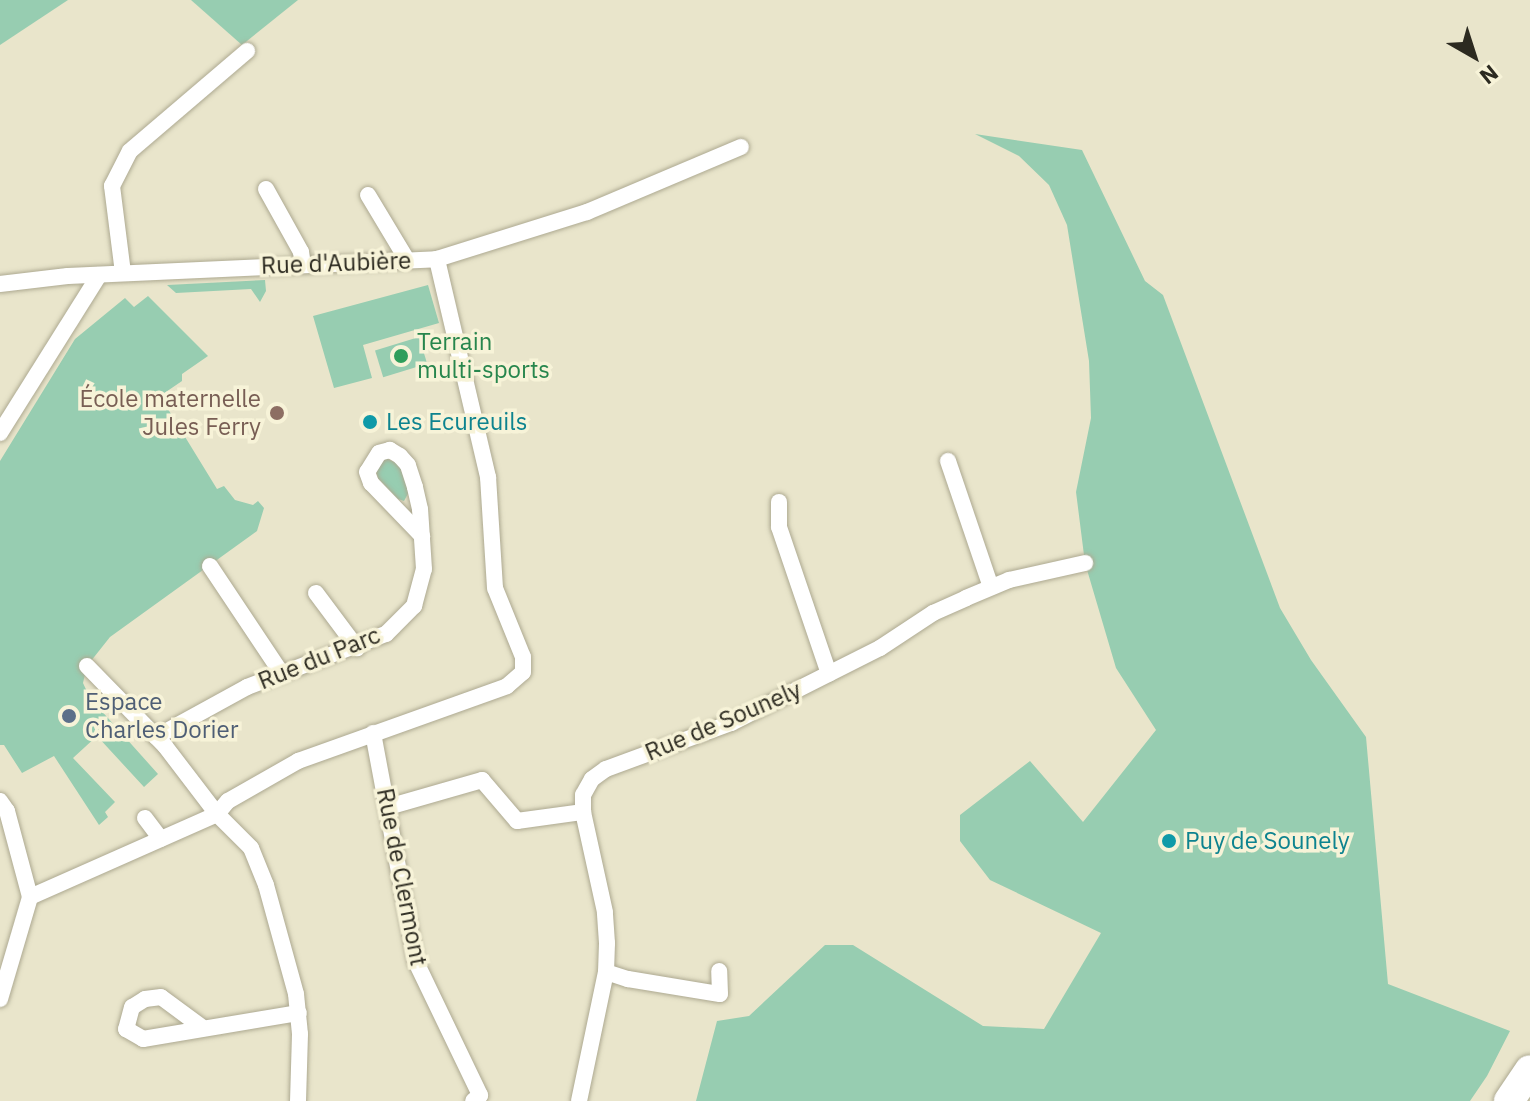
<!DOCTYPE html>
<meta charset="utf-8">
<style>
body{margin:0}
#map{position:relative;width:1530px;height:1101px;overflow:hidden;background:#e9e5cb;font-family:"IBM Plex Sans",sans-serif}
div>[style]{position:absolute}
.green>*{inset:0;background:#97cdb1;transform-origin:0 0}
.roads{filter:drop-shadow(0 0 2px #ada991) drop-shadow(0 0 2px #ada991)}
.street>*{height:16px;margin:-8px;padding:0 8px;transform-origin:8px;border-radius:8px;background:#fff}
.highway>*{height:30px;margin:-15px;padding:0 15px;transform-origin:15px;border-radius:15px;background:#fff}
.dots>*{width:22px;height:22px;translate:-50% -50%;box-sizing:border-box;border:4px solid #f7f3d8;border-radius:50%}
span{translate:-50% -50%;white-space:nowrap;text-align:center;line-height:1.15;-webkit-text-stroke:7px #f7f3d8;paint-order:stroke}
.street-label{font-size:24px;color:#2c2a20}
.leisure-label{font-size:24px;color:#27864d}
.left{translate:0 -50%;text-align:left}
.education-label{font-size:24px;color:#785e54}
.right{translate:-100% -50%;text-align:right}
.culture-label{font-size:24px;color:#0d838f}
.service-label{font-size:24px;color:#4e5e75}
.north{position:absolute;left:1434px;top:16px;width:80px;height:80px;-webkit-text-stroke:6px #f7f3d8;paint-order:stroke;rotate:141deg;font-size:22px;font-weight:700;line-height:32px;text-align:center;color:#2c2a20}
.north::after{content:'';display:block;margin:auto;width:28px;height:36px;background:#2c2a20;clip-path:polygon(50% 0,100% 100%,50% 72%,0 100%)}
</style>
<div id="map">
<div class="green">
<div style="clip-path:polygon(0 0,68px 0,0 45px)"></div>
<div style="clip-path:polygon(191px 0,298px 0,242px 45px)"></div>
<div style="clip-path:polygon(975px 134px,1082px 150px,1145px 281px,1163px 295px,1280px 608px,1311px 660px,1366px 737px,1388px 984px,1510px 1031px,1487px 1076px,1470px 1101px,696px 1101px,717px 1021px,749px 1016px,825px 945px,853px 945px,983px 1026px,1044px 1029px,1101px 933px,990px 880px,960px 841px,960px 815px,1030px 761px,1083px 822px,1156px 730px,1116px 668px,1085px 563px,1076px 492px,1091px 418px,1089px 361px,1067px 225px,1049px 185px,1019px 156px)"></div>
<div style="clip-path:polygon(265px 280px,266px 291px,260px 302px,251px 289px,176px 293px,167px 285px)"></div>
<div style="clip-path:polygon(428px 285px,439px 323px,363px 345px,372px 378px,334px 388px,313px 316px)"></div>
<div style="clip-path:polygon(148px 296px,208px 356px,182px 374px,182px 381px,160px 396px,217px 489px,224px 486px,235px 500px,253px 505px,258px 501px,264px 508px,257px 531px,110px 637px,87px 666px,83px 683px,90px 698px,158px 774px,144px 787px,97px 736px,73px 758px,115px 802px,105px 812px,108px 817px,99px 825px,54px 756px,22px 773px,4px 745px,0 745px,0 461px,75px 339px,125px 298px,134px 307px)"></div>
<div style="left:419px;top:337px;width:28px;height:46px;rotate:73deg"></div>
<div style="clip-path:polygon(385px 458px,399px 464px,409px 492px,404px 501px,398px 499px,378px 478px,376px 471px)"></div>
</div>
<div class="roads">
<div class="street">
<div style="left:266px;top:189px;width:72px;rotate:60.9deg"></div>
<div style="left:301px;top:252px;width:12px;rotate:81deg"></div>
<div style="left:368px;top:195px;width:76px;rotate:59deg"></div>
<div style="left:123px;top:273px;width:88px;rotate:-97.2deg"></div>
<div style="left:112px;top:186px;width:39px;rotate:-63deg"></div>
<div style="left:130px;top:151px;width:154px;rotate:-40.5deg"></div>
<div style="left:0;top:284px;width:68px;rotate:-6.7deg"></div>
<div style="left:68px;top:276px;width:369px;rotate:-2.6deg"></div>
<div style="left:437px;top:259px;width:157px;rotate:-17.4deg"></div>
<div style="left:587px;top:212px;width:167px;rotate:-22.9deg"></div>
<div style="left:0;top:433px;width:186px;rotate:-57.9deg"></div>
<div style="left:948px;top:461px;width:133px;rotate:71.2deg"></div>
<div style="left:779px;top:502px;width:25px;rotate:90deg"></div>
<div style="left:779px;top:527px;width:155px;rotate:71.2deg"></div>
<div style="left:210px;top:566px;width:130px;rotate:56.3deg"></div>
<div style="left:316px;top:593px;width:69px;rotate:53.3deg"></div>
<div style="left:87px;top:666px;width:112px;rotate:45.7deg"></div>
<div style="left:165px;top:746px;width:86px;rotate:52.6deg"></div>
<div style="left:217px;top:814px;width:48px;rotate:45deg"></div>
<div style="left:251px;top:848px;width:40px;rotate:68deg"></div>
<div style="left:266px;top:885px;width:113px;rotate:74.6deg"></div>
<div style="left:296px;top:994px;width:40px;rotate:84.3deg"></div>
<div style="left:300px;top:1034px;width:67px;rotate:91.7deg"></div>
<div style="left:373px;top:733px;width:233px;rotate:79.4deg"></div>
<div style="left:416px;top:962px;width:148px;rotate:64.3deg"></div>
<div style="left:480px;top:1095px;width:9px;rotate:139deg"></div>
<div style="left:156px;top:737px;width:104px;rotate:-28.8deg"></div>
<div style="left:247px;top:687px;width:149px;rotate:-20.9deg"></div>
<div style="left:386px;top:634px;width:40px;rotate:-45deg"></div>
<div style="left:414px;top:606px;width:38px;rotate:-75deg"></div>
<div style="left:424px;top:569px;width:60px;rotate:-93.8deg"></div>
<div style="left:420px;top:509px;width:23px;rotate:-103deg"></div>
<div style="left:415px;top:487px;width:23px;rotate:-108deg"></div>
<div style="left:408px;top:465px;width:12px;rotate:-132deg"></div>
<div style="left:400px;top:456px;width:12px;rotate:-149deg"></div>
<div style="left:390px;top:450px;width:11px;rotate:165deg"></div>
<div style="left:379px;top:453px;width:22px;rotate:122deg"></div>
<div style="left:367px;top:472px;width:12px;rotate:70deg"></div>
<div style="left:371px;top:483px;width:74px;rotate:46.1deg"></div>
<div style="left:0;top:801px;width:12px;rotate:55deg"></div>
<div style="left:7px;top:811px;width:89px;rotate:75deg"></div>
<div style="left:388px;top:807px;width:98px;rotate:-16deg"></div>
<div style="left:482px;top:780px;width:54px;rotate:49.5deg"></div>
<div style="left:517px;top:821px;width:67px;rotate:-7.8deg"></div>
<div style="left:583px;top:812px;width:17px;rotate:-90deg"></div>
<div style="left:583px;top:795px;width:18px;rotate:-61deg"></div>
<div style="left:592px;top:779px;width:17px;rotate:-36deg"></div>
<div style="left:606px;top:769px;width:133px;rotate:-20.2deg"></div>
<div style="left:731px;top:723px;width:167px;rotate:-26.7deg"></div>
<div style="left:880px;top:648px;width:64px;rotate:-33.4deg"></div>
<div style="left:933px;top:613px;width:36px;rotate:-24deg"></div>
<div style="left:966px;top:598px;width:47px;rotate:-22.7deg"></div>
<div style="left:1009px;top:580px;width:78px;rotate:-12.6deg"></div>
<div style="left:145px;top:818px;width:26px;rotate:53deg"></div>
<div style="left:30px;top:897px;width:205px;rotate:-23.9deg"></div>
<div style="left:217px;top:814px;width:17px;rotate:-50deg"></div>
<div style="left:228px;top:801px;width:81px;rotate:-29.7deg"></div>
<div style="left:298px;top:761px;width:222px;rotate:-19.7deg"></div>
<div style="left:507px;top:686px;width:21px;rotate:-41deg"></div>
<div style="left:523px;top:672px;width:15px;rotate:-90deg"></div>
<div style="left:523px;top:657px;width:74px;rotate:-112.1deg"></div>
<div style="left:495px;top:588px;width:111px;rotate:-93.6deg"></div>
<div style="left:488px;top:477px;width:224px;rotate:-103.2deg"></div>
<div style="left:606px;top:972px;width:23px;rotate:18deg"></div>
<div style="left:628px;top:979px;width:93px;rotate:9.3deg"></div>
<div style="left:720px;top:994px;width:23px;rotate:-92deg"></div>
<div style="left:0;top:999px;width:106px;rotate:-73.6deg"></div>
<div style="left:203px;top:1028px;width:52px;rotate:-143.6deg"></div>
<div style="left:161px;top:997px;width:16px;rotate:173deg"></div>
<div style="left:145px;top:999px;width:15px;rotate:148deg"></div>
<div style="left:132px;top:1007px;width:23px;rotate:105deg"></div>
<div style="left:126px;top:1029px;width:20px;rotate:30deg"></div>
<div style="left:143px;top:1039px;width:158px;rotate:-9.5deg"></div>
<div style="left:579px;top:1101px;width:132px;rotate:-78.2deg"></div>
<div style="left:606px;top:972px;width:29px;rotate:-88deg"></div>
<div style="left:607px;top:943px;width:31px;rotate:-94deg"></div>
<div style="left:605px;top:912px;width:102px;rotate:-102.4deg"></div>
</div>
<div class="highway">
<div style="left:1509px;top:1101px;width:37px;rotate:-56deg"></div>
</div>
</div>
<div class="dots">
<div style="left:401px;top:356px;background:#2e9e5b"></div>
<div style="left:277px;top:413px;background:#8d6e63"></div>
<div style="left:370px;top:422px;background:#0f9aa8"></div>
<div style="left:69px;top:716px;background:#5c6f8a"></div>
<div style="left:1169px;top:841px;background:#0f9aa8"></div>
</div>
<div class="street-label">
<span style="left:336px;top:263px;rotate:-2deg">Rue d'Aubière</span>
<span style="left:319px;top:658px;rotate:-22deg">Rue du Parc</span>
<span style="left:723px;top:721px;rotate:-23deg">Rue de Sounely</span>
<span style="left:402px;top:877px;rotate:79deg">Rue de Clermont</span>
</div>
<div class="leisure-label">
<span class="left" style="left:417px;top:356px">Terrain<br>multi-sports</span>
</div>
<div class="education-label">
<span class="right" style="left:261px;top:413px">École maternelle<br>Jules Ferry</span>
</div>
<div class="culture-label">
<span class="left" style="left:386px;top:422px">Les Ecureuils</span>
<span class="left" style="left:1185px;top:841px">Puy de Sounely</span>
</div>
<div class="service-label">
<span class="left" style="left:85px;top:716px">Espace<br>Charles Dorier</span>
</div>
<div class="north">N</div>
</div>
